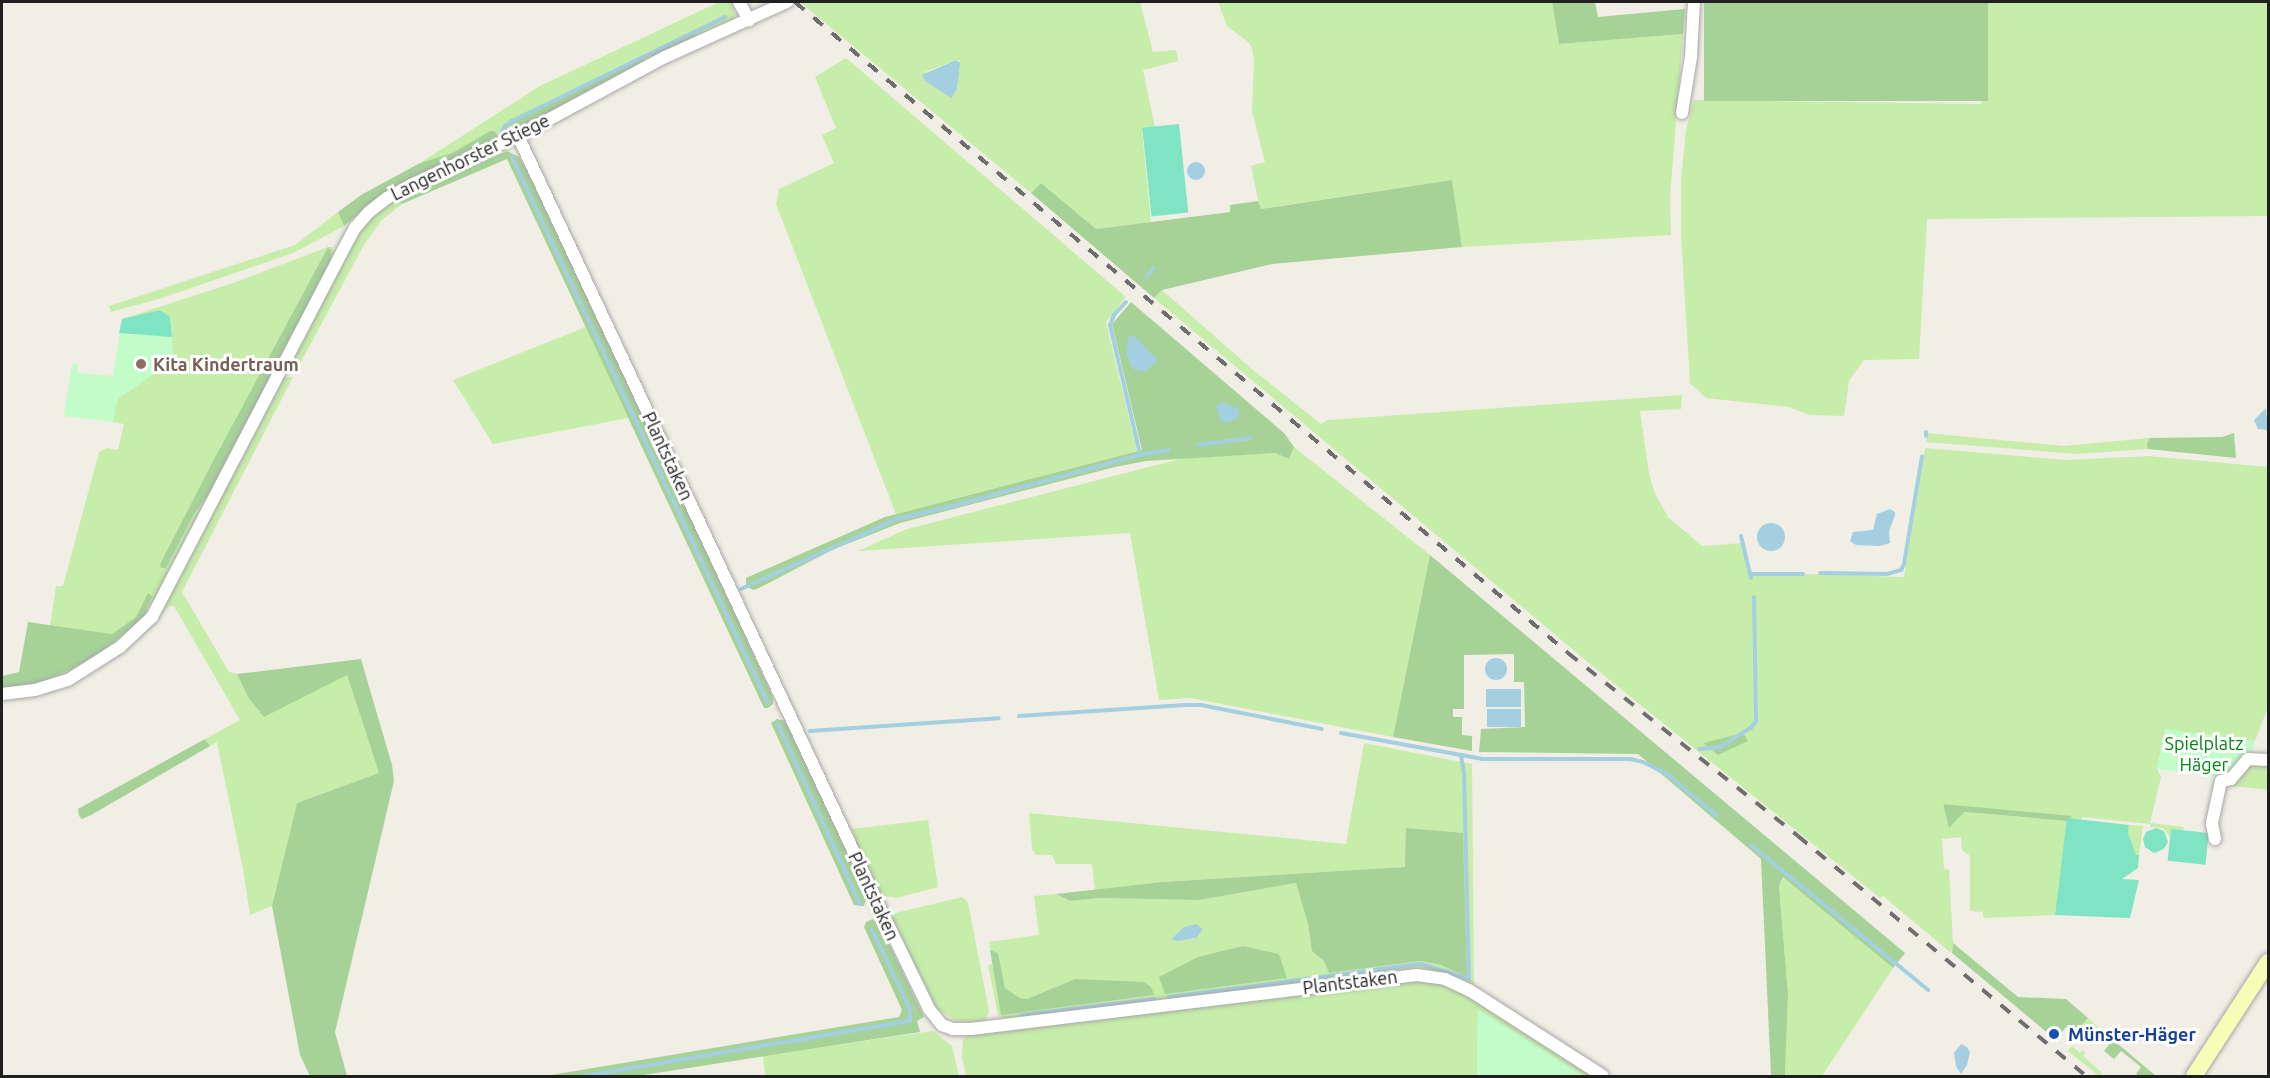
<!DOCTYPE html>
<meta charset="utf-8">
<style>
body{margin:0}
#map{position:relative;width:2270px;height:1078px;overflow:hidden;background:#f1eee5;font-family:Ubuntu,sans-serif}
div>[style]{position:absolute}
.grass>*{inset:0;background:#c6eda9;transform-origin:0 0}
.forest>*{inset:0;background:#a6d298;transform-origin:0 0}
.park>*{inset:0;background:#c1fcc9}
.pitch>*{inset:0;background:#7fe4c3;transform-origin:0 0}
.water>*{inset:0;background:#a3cfe1;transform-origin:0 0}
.round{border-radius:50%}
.stream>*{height:4px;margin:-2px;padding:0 2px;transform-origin:2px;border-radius:2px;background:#a3cfe1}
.roads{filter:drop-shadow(0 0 2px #a7a7a7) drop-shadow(0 0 2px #a7a7a7)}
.minor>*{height:12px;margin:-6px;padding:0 6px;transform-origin:6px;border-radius:6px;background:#fff}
.secondary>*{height:16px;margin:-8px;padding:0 8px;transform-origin:8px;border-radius:8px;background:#f5fdb7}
.rail>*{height:4px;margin-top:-2px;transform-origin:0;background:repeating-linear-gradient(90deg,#6e6e6e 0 12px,transparent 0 24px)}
.dots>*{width:16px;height:16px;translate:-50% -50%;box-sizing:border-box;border:3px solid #fff;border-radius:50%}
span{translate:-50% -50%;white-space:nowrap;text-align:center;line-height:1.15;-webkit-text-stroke:6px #fff;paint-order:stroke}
.street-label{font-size:18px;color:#202020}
.education-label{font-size:18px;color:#785e54;font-weight:700}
.left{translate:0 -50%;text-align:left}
.park-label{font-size:18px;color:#058618}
.transit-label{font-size:18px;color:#164399;font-weight:700}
.frame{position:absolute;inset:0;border:3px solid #202020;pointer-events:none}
</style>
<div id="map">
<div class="grass">
<div style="clip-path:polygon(719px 2px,732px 2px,735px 15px,733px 21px,644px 61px,641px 57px,616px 69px,506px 125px,504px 132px,508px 133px,504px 135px,499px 137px,494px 131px,490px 131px,452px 153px,420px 163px,540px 86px)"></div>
<div style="clip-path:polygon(evenodd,1140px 2px,1153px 52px,1176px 50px,1178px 61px,1143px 70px,1155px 128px,1142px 131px,1151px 222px,1096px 229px,1041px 183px,1031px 193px,801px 3px,1140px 2px,956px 60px,959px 60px,957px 89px,925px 72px,956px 60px)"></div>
<div style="clip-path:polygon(1218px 2px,1552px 2px,1559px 44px,1683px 34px,1670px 198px,1671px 235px,1462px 247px,1452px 180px,1260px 209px,1251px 166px,1265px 162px,1252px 111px,1254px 61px,1252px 48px,1248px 42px,1227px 26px)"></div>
<div style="clip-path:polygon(1988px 2px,2268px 2px,2268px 216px,1927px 219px,1919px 359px,1864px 360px,1849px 381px,1844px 416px,1810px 415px,1789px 407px,1706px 398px,1690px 383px,1681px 235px,1681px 180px,1686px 130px,1694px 100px,1981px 104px)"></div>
<div style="clip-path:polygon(846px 58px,1126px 297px,1106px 322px,1137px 451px,896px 514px,776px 204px,779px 189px,834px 163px,822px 135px,836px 128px,815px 77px)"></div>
<div style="clip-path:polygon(398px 196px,402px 204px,382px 220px,365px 243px,296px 371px,294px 370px,291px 362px,357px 234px,376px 211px)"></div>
<div style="clip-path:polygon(338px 212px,344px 226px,293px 253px,162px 298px,111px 312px,109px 306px,295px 245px)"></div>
<div style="clip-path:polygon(evenodd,328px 247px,332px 247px,335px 254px,160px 598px,135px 630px,91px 662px,55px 680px,2px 690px,2px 688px,24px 685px,143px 618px,148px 610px,150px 594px,136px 617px,112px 634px,50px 626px,56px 586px,63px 586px,99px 452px,107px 448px,118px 450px,124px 424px,113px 422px,117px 399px,172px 337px,170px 317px,160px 310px,122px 319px,233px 283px,328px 247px,328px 247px,331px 260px,210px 492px,194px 514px,166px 568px,162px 567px,160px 564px,213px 461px,328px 247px)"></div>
<div style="clip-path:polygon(evenodd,1162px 290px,1253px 370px,1321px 424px,1328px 420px,1682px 395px,1681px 409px,1640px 411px,1649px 474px,1655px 494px,1668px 517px,1702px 546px,1743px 543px,1749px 572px,1904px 577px,1925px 448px,2066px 460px,2149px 456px,2268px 467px,2268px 707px,2255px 741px,2165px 729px,2157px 769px,2161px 777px,2150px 823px,2184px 827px,2183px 831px,2171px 830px,2170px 837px,2163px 828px,2150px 827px,2150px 824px,2082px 817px,2081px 820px,1943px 804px,1949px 827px,1963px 812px,2067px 821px,2055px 915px,1983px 918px,1983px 912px,1970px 911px,1970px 856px,1962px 850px,1961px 837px,1942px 839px,1944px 869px,1949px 870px,1953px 943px,1951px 953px,1883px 896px,1880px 898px,1596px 669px,1229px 361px,1154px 298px,1162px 290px,1743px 733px,1729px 749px,1718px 754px,1704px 743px,1743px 733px)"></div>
<div style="clip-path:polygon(586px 327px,628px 418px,493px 444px,453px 380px)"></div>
<div style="clip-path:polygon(284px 377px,293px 377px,182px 592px,229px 672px,237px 674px,248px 697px,347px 675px,379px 773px,297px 803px,272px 906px,250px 915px,243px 869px,217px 742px,210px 746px,205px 739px,240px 720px,174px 606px,169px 606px,149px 630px,82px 679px,50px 693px,2px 700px,51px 690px,162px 611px)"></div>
<div style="clip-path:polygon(1927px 433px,2064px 446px,2149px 438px,2148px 449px,2077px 454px,1926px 442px)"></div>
<div style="clip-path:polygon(1294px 447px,1430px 555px,1393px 737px,1191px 698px,1159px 700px,1130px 533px,858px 551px,907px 529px,1184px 458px,1275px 453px,1289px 459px)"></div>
<div style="clip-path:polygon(evenodd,1364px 743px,1472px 764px,1474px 984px,1468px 986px,1448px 978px,1008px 1020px,998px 1015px,988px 965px,992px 964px,1002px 1014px,1075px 979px,1027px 999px,1020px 998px,1005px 988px,998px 953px,990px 950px,989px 942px,1039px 935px,1034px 896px,1056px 894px,1070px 901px,1099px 898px,1199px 900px,1296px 883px,1308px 924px,1312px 951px,1324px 961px,1329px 973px,1421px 961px,1441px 965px,1467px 976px,1405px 867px,1162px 882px,1095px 890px,1092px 864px,1056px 864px,1052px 855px,1036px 855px,1032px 849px,1029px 813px,1346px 844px,1364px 743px,1196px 924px,1194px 939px,1171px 939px,1184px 927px,1196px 924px,1364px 743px,1243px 946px,1279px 954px,1286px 978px,1229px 950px,1243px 946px)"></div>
<div style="clip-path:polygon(2248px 761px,2268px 764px,2268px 790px,2233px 786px)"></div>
<div style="clip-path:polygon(928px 820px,938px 887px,896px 898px,881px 895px,870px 877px,851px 829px)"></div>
<div style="clip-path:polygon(2129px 825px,2143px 826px,2139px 855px,2136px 855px,2128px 833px)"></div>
<div style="clip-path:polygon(1784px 877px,1893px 968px,1822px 1076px,1785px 1076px,1788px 994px,1779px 886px)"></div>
<div style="clip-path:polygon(962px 897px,968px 903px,989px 1011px,986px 1019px,979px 1022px,957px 1021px,936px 1008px,892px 919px,896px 913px)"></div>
<div style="clip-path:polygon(1404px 979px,1441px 984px,1457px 990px,1596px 1076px,1584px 1076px,1478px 1010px,1477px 1076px,966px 1076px,962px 1058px,963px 1040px,970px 1034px)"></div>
<div style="left:2088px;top:1018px;width:16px;height:15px;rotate:43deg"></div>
<div style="clip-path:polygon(933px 1031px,952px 1046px,959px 1076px,765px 1076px,763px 1056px)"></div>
<div style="clip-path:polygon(2072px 1046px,2080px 1053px,2082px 1050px,2085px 1053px,2083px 1056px,2102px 1073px,2099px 1076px,2068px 1051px)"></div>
</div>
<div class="forest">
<div style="clip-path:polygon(1552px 2px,1595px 2px,1598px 17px,1685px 9px,1683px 34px,1559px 44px)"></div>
<div style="left:1704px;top:2px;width:284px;height:99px"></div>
<div style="clip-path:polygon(691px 33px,697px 35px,653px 57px,651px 55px)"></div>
<div style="clip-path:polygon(641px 57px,644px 61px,512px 132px,504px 132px,506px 125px)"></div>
<div style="clip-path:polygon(490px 131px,494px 131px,499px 137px,498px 140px,382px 194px,344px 226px,338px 212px,361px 195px,420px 163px,452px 153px)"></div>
<div style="clip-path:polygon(507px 151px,519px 157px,532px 180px,730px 602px,773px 698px,773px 704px,768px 708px,764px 708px,507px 159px,402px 204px,398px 199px)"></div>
<div style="clip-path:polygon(1452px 180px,1462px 247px,1272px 264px,1162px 290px,1154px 298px,1031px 193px,1041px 183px,1096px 229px,1230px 212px,1230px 205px,1258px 201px,1261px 209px)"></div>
<div style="clip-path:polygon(328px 247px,331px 251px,331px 260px,210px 492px,194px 514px,166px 568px,161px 568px,160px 564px,213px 461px)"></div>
<div style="clip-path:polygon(1131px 302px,1284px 433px,1294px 447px,1289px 459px,1275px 453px,1146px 461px,1115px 467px,900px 523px,832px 550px,757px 589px,753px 590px,746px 586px,746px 578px,885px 517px,1142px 450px,1112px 324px)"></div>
<div style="clip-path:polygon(2234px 433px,2236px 458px,2148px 449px,2147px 445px,2149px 438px,2222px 437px)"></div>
<div style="clip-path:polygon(1430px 555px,1905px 953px,1893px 968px,1783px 877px,1779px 886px,1788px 994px,1785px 1076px,1771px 1076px,1761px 859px,1638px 754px,1479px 752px,1481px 729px,1525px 727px,1524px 682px,1514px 682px,1514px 654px,1464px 655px,1464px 709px,1453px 709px,1453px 717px,1462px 717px,1462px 735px,1472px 736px,1472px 751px,1393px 737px)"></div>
<div style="clip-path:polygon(148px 593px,152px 596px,143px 618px,89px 661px,41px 682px,2px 688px,2px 676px,19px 672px,28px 622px,112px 634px,136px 617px)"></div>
<div style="clip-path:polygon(361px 659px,392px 765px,394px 781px,335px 1032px,347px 1076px,310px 1076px,300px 1055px,272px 906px,297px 803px,379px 773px,347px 675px,264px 717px,248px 697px,237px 674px)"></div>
<div style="clip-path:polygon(777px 719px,785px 721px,788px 725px,867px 897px,864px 906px,854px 905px,771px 723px)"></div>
<div style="clip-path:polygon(1743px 733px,1748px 741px,1718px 755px,1703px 743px)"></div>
<div style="clip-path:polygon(205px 739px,210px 746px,91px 815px,82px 819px,79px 816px,78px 809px)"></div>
<div style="clip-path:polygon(1943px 804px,2072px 816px,2067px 821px,1964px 812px,1949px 828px)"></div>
<div style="clip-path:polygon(1406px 828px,1463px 833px,1467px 977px,1441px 965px,1421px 961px,1329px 973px,1324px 961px,1312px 951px,1308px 924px,1296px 883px,1199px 900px,1099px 898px,1070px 901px,1056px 894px,1162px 882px,1405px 867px)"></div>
<div style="clip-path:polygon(873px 919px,881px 927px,924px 1017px,917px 1021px,920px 1032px,637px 1076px,545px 1076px,899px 1017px,902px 1010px,864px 927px,866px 922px)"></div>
<div style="clip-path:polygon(1953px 943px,2018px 997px,2066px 999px,2088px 1018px,2075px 1033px,2066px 1027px,2056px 1040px,1952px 953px)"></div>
<div style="clip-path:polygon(1243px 946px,1279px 954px,1287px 978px,1165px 994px,1159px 977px,1198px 957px)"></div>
<div style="clip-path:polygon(990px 950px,998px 953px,1005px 988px,1020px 998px,1027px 999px,1075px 979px,1144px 982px,1151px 987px,1154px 995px,1001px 1015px)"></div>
<div style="clip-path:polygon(2100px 1029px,2156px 1076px,2139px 1076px,2136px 1074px,2141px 1067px,2121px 1051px,2114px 1059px,2104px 1051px,2110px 1043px,2097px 1032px)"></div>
</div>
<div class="park">
<div style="clip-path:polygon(160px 310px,170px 317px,174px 360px,118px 399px,113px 422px,64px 416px,72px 364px,78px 365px,77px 373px,113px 376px,122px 319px)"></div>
<div style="clip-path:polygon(2165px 729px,2255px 741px,2251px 754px,2245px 754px,2234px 770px,2220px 777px,2157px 769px)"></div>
<div style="clip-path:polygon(1478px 1009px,1584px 1076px,1477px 1076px)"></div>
</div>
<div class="pitch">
<div style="left:1179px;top:124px;width:89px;height:37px;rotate:84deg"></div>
<div style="clip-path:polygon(160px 310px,170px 317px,172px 337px,119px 333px,122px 319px)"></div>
<div style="clip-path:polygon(2067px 818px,2129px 825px,2128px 833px,2136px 855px,2139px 855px,2138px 868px,2122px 879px,2139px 880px,2130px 918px,2055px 915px)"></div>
<div style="clip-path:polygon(2156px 828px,2164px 831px,2168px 842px,2164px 849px,2154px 853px,2145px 847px,2143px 839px,2146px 832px)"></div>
<div style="left:2171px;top:829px;width:38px;height:32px;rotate:6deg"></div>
</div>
<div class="water">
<div style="clip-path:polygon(956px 60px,960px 63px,957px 89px,951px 98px,925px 81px,922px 75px)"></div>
<div class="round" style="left:1187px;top:162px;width:18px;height:18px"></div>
<div style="clip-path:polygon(1135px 336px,1158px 361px,1144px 372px,1133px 369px,1126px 354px,1128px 337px)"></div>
<div style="clip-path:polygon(1221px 402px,1237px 408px,1239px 413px,1238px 418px,1226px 423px,1221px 421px,1216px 406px)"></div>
<div style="clip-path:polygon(2266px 408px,2268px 430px,2258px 429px,2254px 420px)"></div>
<div style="clip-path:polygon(1890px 509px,1895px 512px,1895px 515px,1889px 531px,1890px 543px,1880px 546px,1856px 545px,1850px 541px,1853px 532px,1873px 530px,1877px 514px)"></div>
<div class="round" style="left:1757px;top:523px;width:28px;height:28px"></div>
<div class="round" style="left:1485px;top:658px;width:22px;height:22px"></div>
<div style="left:1486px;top:689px;width:35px;height:18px"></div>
<div style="left:1487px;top:709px;width:34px;height:18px"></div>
<div style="clip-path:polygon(1196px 924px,1203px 929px,1196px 938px,1176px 941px,1171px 939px,1184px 927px)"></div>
<div style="clip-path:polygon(1961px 1044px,1967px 1047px,1970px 1052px,1967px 1065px,1961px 1074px,1956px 1066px,1954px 1053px)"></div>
</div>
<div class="stream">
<div style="left:501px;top:133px;width:8px;rotate:-60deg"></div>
<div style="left:505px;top:126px;width:9px;rotate:-36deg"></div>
<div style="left:512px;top:121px;width:237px;rotate:-26deg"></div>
<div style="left:512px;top:157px;width:603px;rotate:64.88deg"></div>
<div style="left:1147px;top:276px;width:10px;rotate:-53deg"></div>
<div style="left:1126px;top:302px;width:18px;rotate:133deg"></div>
<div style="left:1114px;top:315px;width:11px;rotate:112deg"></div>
<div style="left:1110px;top:325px;width:132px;rotate:76.9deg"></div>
<div style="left:1926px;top:436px;width:4px;rotate:-90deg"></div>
<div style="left:1198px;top:445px;width:53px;rotate:-7.5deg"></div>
<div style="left:1741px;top:536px;width:43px;rotate:76.6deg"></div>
<div style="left:1820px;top:573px;width:67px;rotate:0.9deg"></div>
<div style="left:1887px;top:574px;width:15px;rotate:-16deg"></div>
<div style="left:1901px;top:570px;width:7px;rotate:-63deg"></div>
<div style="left:1904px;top:564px;width:109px;rotate:-80.5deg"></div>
<div style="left:1751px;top:574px;width:52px"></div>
<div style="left:741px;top:589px;width:171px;rotate:-24.2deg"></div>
<div style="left:897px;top:519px;width:62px;rotate:-13.1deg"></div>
<div style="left:957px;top:505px;width:190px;rotate:-15.3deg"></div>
<div style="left:1140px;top:455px;width:29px;rotate:-10deg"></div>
<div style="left:1019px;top:716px;width:166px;rotate:-3.8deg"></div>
<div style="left:1185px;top:705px;width:16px"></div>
<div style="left:1201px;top:705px;width:123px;rotate:11.2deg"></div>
<div style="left:778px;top:724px;width:198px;rotate:65.5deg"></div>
<div style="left:810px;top:731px;width:189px;rotate:-3.9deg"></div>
<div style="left:1341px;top:733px;width:143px;rotate:10.4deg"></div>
<div style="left:1482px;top:759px;width:148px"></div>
<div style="left:1630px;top:759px;width:13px;rotate:13deg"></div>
<div style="left:1643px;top:762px;width:27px;rotate:27deg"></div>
<div style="left:1667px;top:774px;width:65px;rotate:40deg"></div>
<div style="left:1699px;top:749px;width:21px;rotate:-5deg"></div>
<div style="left:1720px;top:747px;width:36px;rotate:-32deg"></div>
<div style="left:1751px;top:728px;width:9px;rotate:-54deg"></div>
<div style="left:1756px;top:721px;width:124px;rotate:-90.9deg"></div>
<div style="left:1751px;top:845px;width:229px;rotate:39.3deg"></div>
<div style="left:1169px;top:997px;width:254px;rotate:-7.5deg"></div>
<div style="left:1421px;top:964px;width:50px;rotate:17.4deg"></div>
<div style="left:1469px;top:979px;width:205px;rotate:-91.4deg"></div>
<div style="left:1464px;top:774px;width:18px;rotate:-99deg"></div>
<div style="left:1022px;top:1015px;width:133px;rotate:-6.9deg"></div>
<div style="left:584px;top:1076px;width:331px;rotate:-9.6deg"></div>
<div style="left:910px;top:1021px;width:12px;rotate:-90deg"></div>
<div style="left:910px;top:1009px;width:88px;rotate:-115.7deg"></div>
</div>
<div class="roads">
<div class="minor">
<div style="left:739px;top:2px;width:21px;rotate:61deg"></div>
<div style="left:1682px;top:113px;width:57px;rotate:-80.9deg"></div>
<div style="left:1691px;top:57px;width:55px;rotate:-86.9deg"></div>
<div style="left:518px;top:136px;width:855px;rotate:64.87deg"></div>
<div style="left:881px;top:910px;width:110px;rotate:64.1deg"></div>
<div style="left:929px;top:1009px;width:21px;rotate:51deg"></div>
<div style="left:942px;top:1025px;width:12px;rotate:20deg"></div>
<div style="left:953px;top:1029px;width:18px"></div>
<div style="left:971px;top:1029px;width:449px;rotate:-6.9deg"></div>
<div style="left:1417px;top:975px;width:28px;rotate:8deg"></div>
<div style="left:1445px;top:979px;width:26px;rotate:25deg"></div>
<div style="left:1469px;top:990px;width:159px;rotate:32.7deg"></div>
<div style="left:2px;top:694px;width:33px;rotate:-7deg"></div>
<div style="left:35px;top:690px;width:34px;rotate:-17deg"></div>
<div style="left:68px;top:680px;width:62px;rotate:-32.4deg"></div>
<div style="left:120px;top:647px;width:44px;rotate:-43.2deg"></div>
<div style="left:152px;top:617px;width:409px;rotate:-62.5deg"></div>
<div style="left:341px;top:254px;width:30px;rotate:-62deg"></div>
<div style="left:355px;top:228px;width:21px;rotate:-49deg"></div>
<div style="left:369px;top:212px;width:23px;rotate:-38deg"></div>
<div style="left:387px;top:198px;width:27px;rotate:-28deg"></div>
<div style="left:411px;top:185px;width:118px;rotate:-24.6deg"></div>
<div style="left:518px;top:136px;width:167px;rotate:-28.3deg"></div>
<div style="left:665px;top:57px;width:134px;rotate:-24.3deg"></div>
<div style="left:2215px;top:839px;width:16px;rotate:-101deg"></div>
<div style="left:2212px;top:823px;width:43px;rotate:-77.9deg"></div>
<div style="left:2221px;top:781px;width:10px;rotate:-11deg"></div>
<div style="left:2231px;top:779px;width:26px;rotate:-50deg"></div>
<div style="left:2248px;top:759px;width:20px;rotate:3deg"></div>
</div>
<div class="secondary">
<div style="left:2194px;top:1076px;width:136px;rotate:-57deg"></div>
</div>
</div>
<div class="rail">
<div style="left:795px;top:2px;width:1011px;rotate:40.1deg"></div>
<div style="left:1568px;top:653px;width:294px;rotate:38.5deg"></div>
<div style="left:1798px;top:836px;width:375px;rotate:39.8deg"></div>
</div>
<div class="dots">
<div style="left:141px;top:364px;background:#8d6e63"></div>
<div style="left:2054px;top:1034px;background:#1a4fb4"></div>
</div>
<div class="street-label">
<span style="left:470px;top:157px;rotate:-26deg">Langenhorster Stiege</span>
<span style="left:668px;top:456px;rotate:65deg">Plantstaken</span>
<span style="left:874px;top:896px;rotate:65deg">Plantstaken</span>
<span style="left:1350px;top:982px;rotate:-7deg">Plantstaken</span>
</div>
<div class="education-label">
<span class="left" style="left:153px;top:364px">Kita Kindertraum</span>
</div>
<div class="park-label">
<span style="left:2204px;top:754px">Spielplatz<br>Häger</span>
</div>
<div class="transit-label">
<span class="left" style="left:2068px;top:1034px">Münster-Häger</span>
</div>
<div class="frame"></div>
</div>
